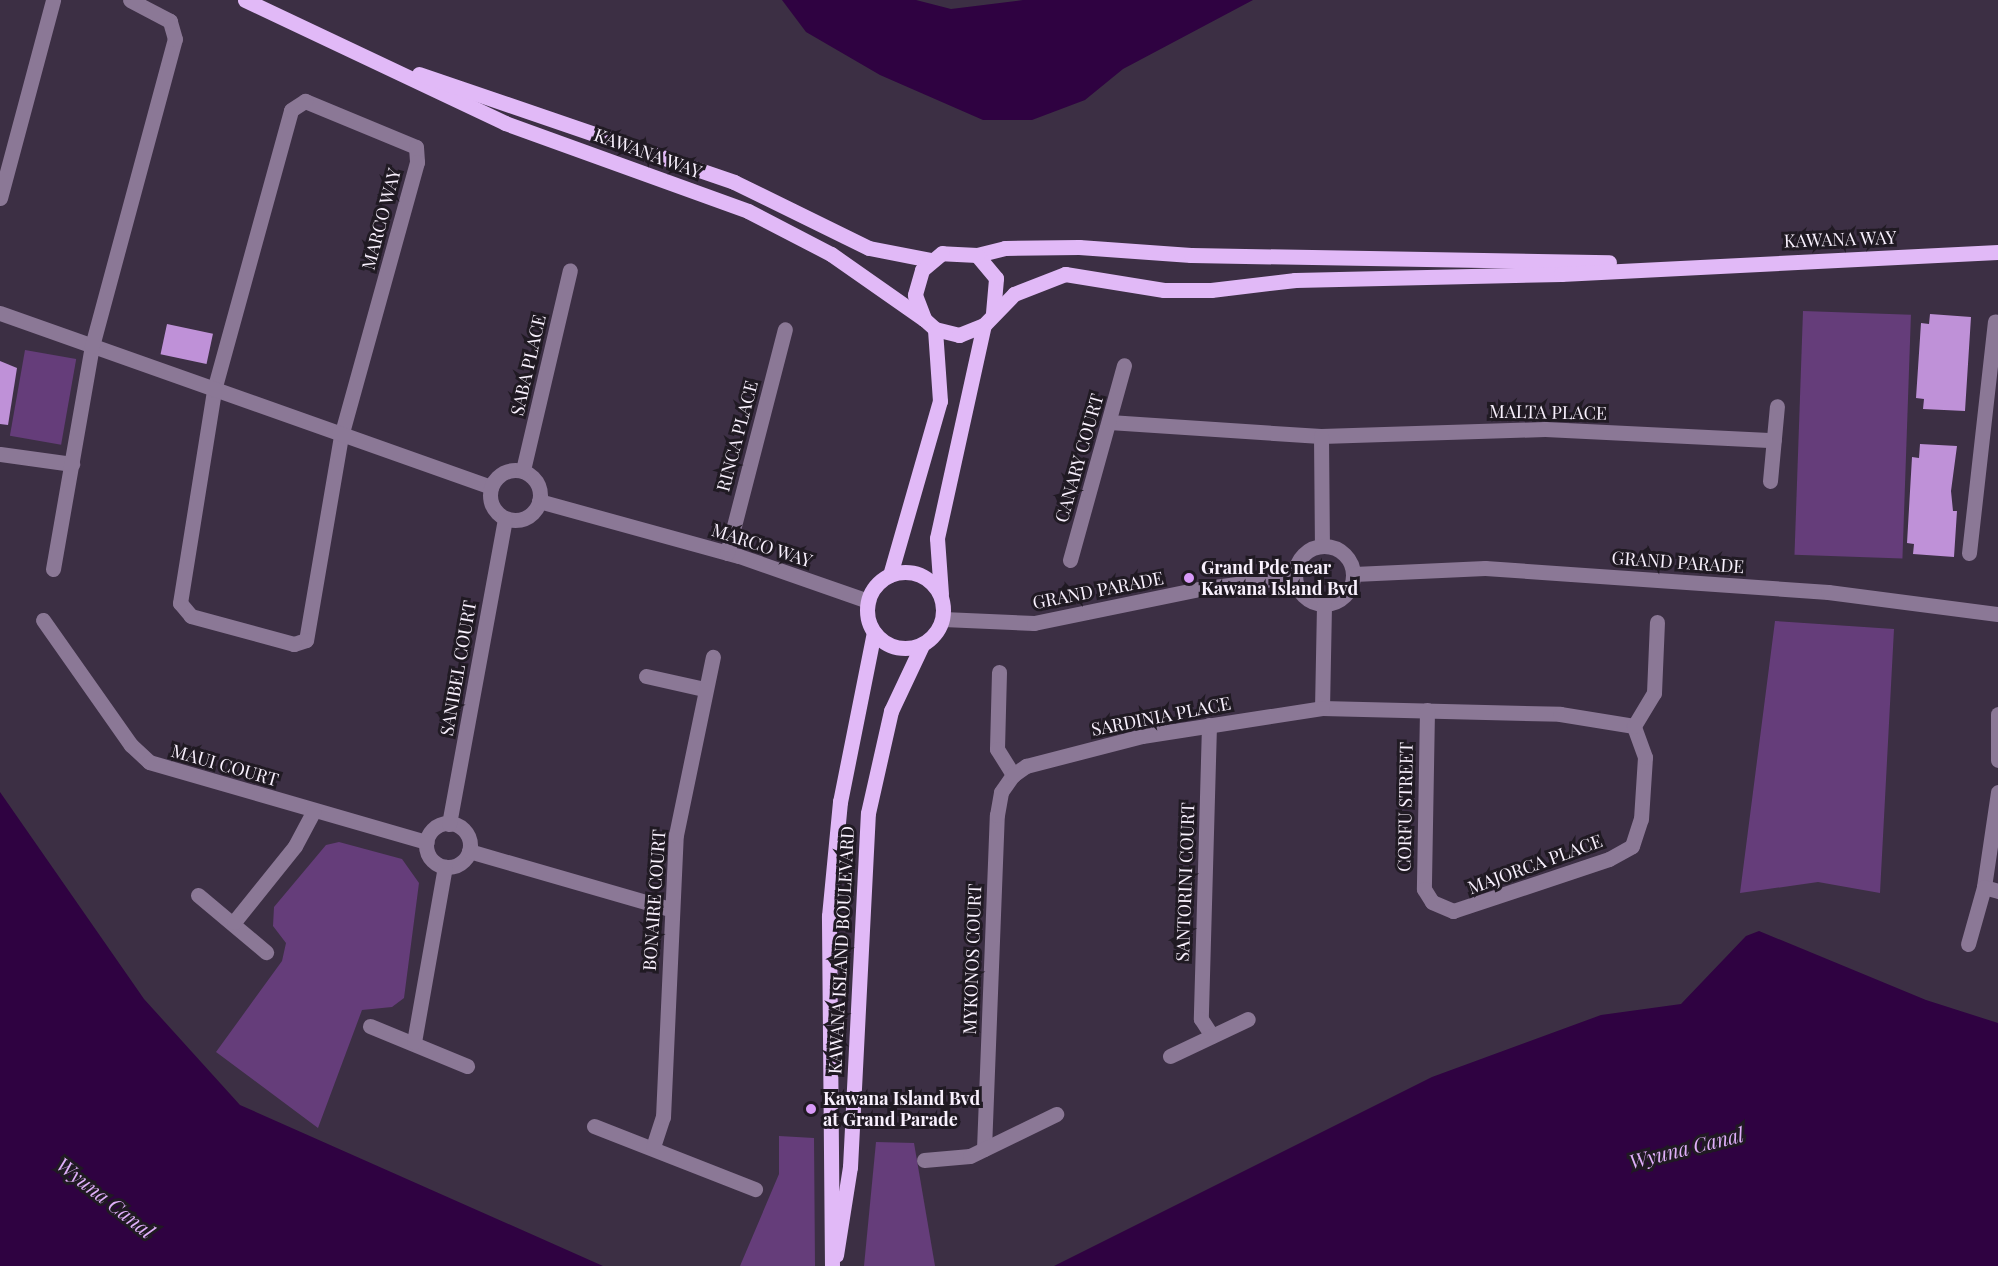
<!DOCTYPE html>
<style>
body{margin:0}
#map{position:relative;width:1998px;height:1266px;overflow:hidden;background:#3c2f44;font-family:"Playfair Display",serif}
div>[style]{position:absolute}
.green>*{inset:0;background:#653d7a;transform-origin:0 0}
.water>*{inset:0;background:#2f0241}
.building>*{inset:0;background:#bf91d8;transform-origin:0 0}
.minor>*{height:15px;margin:-7.5px;padding:0 7.5px;transform-origin:7.5px;border-radius:7.5px;background:#8b7896}
.minor>.ring{margin:-7.5px;padding:0;box-sizing:content-box;background:none;border:15px solid #8b7896;border-radius:50%}
.major>*{height:15px;margin:-7.5px;padding:0 7.5px;transform-origin:7.5px;border-radius:7.5px;background:#e1b9f7}
.major>.ring{margin:-7.5px;padding:0;box-sizing:content-box;background:none;border:15px solid #e1b9f7;border-radius:50%}
.dots>*{width:16px;height:16px;translate:-50% -50%;box-sizing:border-box;border:3px solid #201a23;border-radius:50%}
span{translate:-50% -50%;white-space:nowrap;text-align:center;line-height:1.15;-webkit-text-stroke:6px #201a23;paint-order:stroke}
.street-label{font-size:18px;color:#f9f1fe}
.poi-label{font-size:18px;color:#f9f1fe;font-weight:700}
.left{translate:0 -50%;text-align:left}
.water-label{font-size:20px;color:#dfaff9;font-style:italic}
</style>
<div id="map">
<div class="green">
<div style="left:1803px;top:311px;width:108px;height:244px;rotate:2deg"></div>
<div style="left:25px;top:350px;width:52px;height:87px;rotate:10deg"></div>
<div style="clip-path:polygon(1775px 621px,1894px 629px,1880px 893px,1818px 882px,1740px 893px)"></div>
<div style="clip-path:polygon(339px 842px,402px 859px,419px 883px,404px 998px,392px 1007px,362px 1010px,318px 1128px,216px 1052px,282px 961px,286px 943px,273px 926px,274px 907px,326px 845px)"></div>
<div style="clip-path:polygon(779px 1136px,814px 1138px,815px 1266px,740px 1266px,779px 1174px)"></div>
<div style="clip-path:polygon(876px 1142px,914px 1143px,935px 1266px,864px 1266px)"></div>
</div>
<div class="water">
<div style="clip-path:polygon(782px 0,916px 0,951px 9px,1023px 0,1253px 0,1123px 69px,1085px 100px,1032px 120px,983px 120px,880px 75px,806px 32px)"></div>
<div style="clip-path:polygon(0 792px,144px 999px,240px 1105px,603px 1266px,0 1266px)"></div>
<div style="clip-path:polygon(1759px 931px,1926px 1000px,1998px 1023px,1998px 1266px,1054px 1266px,1432px 1077px,1601px 1015px,1681px 1004px,1746px 936px)"></div>
</div>
<div class="building">
<div style="clip-path:polygon(1930px 314px,1971px 317px,1965px 411px,1923px 409px,1924px 399px,1916px 398px,1921px 323px,1929px 324px)"></div>
<div style="left:167px;top:324px;width:47px;height:31px;rotate:12deg"></div>
<div style="clip-path:polygon(0 361px,17px 368px,8px 425px,0 424px)"></div>
<div style="clip-path:polygon(1920px 444px,1957px 446px,1951px 491px,1953px 511px,1957px 511px,1954px 557px,1913px 554px,1914px 544px,1907px 543px,1912px 457px,1919px 458px)"></div>
</div>
<div class="minor">
<div style="left:305px;top:101px;width:120px;rotate:22.5deg"></div>
<div style="left:416px;top:147px;width:15px;rotate:86deg"></div>
<div style="left:417px;top:162px;width:284px;rotate:105.5deg"></div>
<div style="left:341px;top:436px;width:207px;rotate:99.7deg"></div>
<div style="left:306px;top:640px;width:13px;rotate:162deg"></div>
<div style="left:294px;top:644px;width:107px;rotate:-164.8deg"></div>
<div style="left:191px;top:616px;width:17px;rotate:-130deg"></div>
<div style="left:180px;top:603px;width:216px;rotate:-80.9deg"></div>
<div style="left:214px;top:390px;width:290px;rotate:-74.6deg"></div>
<div style="left:291px;top:110px;width:17px;rotate:-33deg"></div>
<div style="left:0;top:198px;width:205px;rotate:-75deg"></div>
<div style="left:0;top:313px;width:521px;rotate:19.51deg"></div>
<div style="left:1109px;top:422px;width:212px;rotate:3.8deg"></div>
<div style="left:1321px;top:436px;width:224px;rotate:-1.8deg"></div>
<div style="left:1545px;top:429px;width:229px;rotate:2.8deg"></div>
<div style="left:1321px;top:436px;width:110px;rotate:89.5deg"></div>
<div style="left:0;top:454px;width:73px;rotate:7.9deg"></div>
<div class="ring" style="left:490px;top:470px;width:35px;height:35px"></div>
<div style="left:523px;top:470px;width:205px;rotate:-76.8deg"></div>
<div style="left:1770px;top:481px;width:75px;rotate:-84.7deg"></div>
<div style="left:539px;top:501px;width:207px;rotate:15.4deg"></div>
<div style="left:739px;top:556px;width:137px;rotate:19.2deg"></div>
<div class="ring" style="left:1295px;top:546px;width:43px;height:43px"></div>
<div style="left:727px;top:553px;width:231px;rotate:-75.5deg"></div>
<div style="left:1969px;top:553px;width:233px;rotate:-83.6deg"></div>
<div style="left:1070px;top:560px;width:202px;rotate:-74.5deg"></div>
<div style="left:53px;top:569px;width:226px;rotate:-80.1deg"></div>
<div style="left:92px;top:346px;width:318px;rotate:-74.9deg"></div>
<div style="left:175px;top:39px;width:19px;rotate:-106deg"></div>
<div style="left:170px;top:21px;width:45px;rotate:-152.3deg"></div>
<div style="left:1354px;top:574px;width:131px;rotate:-2.6deg"></div>
<div style="left:1485px;top:568px;width:344px;rotate:4deg"></div>
<div style="left:1828px;top:592px;width:171px;rotate:7.4deg"></div>
<div style="left:1324px;top:605px;width:103px;rotate:91.1deg"></div>
<div style="left:1322px;top:708px;width:238px;rotate:1.4deg"></div>
<div style="left:1560px;top:714px;width:75px;rotate:9.2deg"></div>
<div style="left:943px;top:619px;width:91px;rotate:2.5deg"></div>
<div style="left:1034px;top:623px;width:168px;rotate:-11.6deg"></div>
<div style="left:1199px;top:589px;width:97px;rotate:-7.7deg"></div>
<div style="left:43px;top:620px;width:153px;rotate:54.9deg"></div>
<div style="left:131px;top:745px;width:25px;rotate:43deg"></div>
<div style="left:149px;top:762px;width:289px;rotate:16.1deg"></div>
<div style="left:999px;top:672px;width:77px;rotate:91.5deg"></div>
<div style="left:997px;top:749px;width:31px;rotate:58deg"></div>
<div style="left:646px;top:676px;width:59px;rotate:12.6deg"></div>
<div style="left:1427px;top:710px;width:179px;rotate:91deg"></div>
<div style="left:1424px;top:889px;width:15px;rotate:58deg"></div>
<div style="left:1432px;top:902px;width:23px;rotate:23deg"></div>
<div style="left:1453px;top:911px;width:164px;rotate:-18.4deg"></div>
<div style="left:1609px;top:859px;width:26px;rotate:-29deg"></div>
<div style="left:1632px;top:846px;width:28px;rotate:-72deg"></div>
<div style="left:1641px;top:819px;width:62px;rotate:-86.3deg"></div>
<div style="left:1645px;top:757px;width:33px;rotate:-110deg"></div>
<div style="left:1998px;top:714px;width:46px;rotate:90deg"></div>
<div style="left:1209px;top:725px;width:294px;rotate:91.6deg"></div>
<div style="left:1201px;top:1019px;width:20px;rotate:57deg"></div>
<div style="left:1634px;top:726px;width:39px;rotate:-59deg"></div>
<div style="left:1654px;top:693px;width:71px;rotate:-87.6deg"></div>
<div style="left:1998px;top:792px;width:96px;rotate:98.4deg"></div>
<div style="left:1984px;top:887px;width:15px;rotate:16deg"></div>
<div class="ring" style="left:426px;top:823px;width:29px;height:29px"></div>
<div style="left:449px;top:824px;width:311px;rotate:-79.6deg"></div>
<div style="left:469px;top:851px;width:209px;rotate:16.1deg"></div>
<div style="left:198px;top:895px;width:89px;rotate:40deg"></div>
<div style="left:234px;top:922px;width:97px;rotate:-51.2deg"></div>
<div style="left:295px;top:846px;width:40px;rotate:-62deg"></div>
<div style="left:1968px;top:944px;width:59px;rotate:-74.3deg"></div>
<div style="left:370px;top:1026px;width:105px;rotate:22.4deg"></div>
<div style="left:414px;top:1042px;width:178px;rotate:-80deg"></div>
<div style="left:1170px;top:1056px;width:86px;rotate:-25.4deg"></div>
<div style="left:594px;top:1126px;width:173px;rotate:21.4deg"></div>
<div style="left:653px;top:1147px;width:32px;rotate:-72deg"></div>
<div style="left:663px;top:1117px;width:282px;rotate:-87.4deg"></div>
<div style="left:676px;top:835px;width:182px;rotate:-78.3deg"></div>
<div style="left:984px;top:1149px;width:334px;rotate:-87.8deg"></div>
<div style="left:997px;top:815px;width:23px;rotate:-80deg"></div>
<div style="left:1001px;top:792px;width:21px;rotate:-55deg"></div>
<div style="left:1013px;top:775px;width:16px;rotate:-35deg"></div>
<div style="left:1026px;top:766px;width:120px;rotate:-14.5deg"></div>
<div style="left:1142px;top:736px;width:182px;rotate:-8.8deg"></div>
<div style="left:924px;top:1160px;width:46px;rotate:-5deg"></div>
<div style="left:970px;top:1156px;width:96px;rotate:-26deg"></div>
</div>
<div class="major">
<div style="left:245px;top:0;width:288px;rotate:25.3deg"></div>
<div style="left:505px;top:123px;width:258px;rotate:19.9deg"></div>
<div style="left:748px;top:211px;width:93px;rotate:27.4deg"></div>
<div style="left:831px;top:254px;width:113px;rotate:35deg"></div>
<div style="left:419px;top:74px;width:333px;rotate:18.9deg"></div>
<div style="left:734px;top:182px;width:150px;rotate:26.1deg"></div>
<div style="left:869px;top:248px;width:62px;rotate:11.1deg"></div>
<div style="left:977px;top:255px;width:29px;rotate:-14deg"></div>
<div style="left:1005px;top:248px;width:74px;rotate:-0.8deg"></div>
<div style="left:1079px;top:247px;width:112px;rotate:4.1deg"></div>
<div style="left:1191px;top:255px;width:418px;rotate:1deg"></div>
<div style="left:993px;top:313px;width:35px;rotate:-85deg"></div>
<div style="left:996px;top:278px;width:30px;rotate:-130deg"></div>
<div style="left:977px;top:255px;width:35px;rotate:-177deg"></div>
<div style="left:942px;top:253px;width:26px;rotate:140deg"></div>
<div style="left:922px;top:270px;width:26px;rotate:106deg"></div>
<div style="left:915px;top:295px;width:26px;rotate:69deg"></div>
<div style="left:924px;top:319px;width:15px;rotate:42deg"></div>
<div style="left:935px;top:329px;width:25px;rotate:14deg"></div>
<div style="left:959px;top:335px;width:27px;rotate:-22deg"></div>
<div style="left:984px;top:325px;width:43px;rotate:-45.9deg"></div>
<div style="left:1014px;top:294px;width:55px;rotate:-21.4deg"></div>
<div style="left:1065px;top:274px;width:100px;rotate:9.2deg"></div>
<div style="left:1164px;top:290px;width:47px"></div>
<div style="left:1211px;top:290px;width:85px;rotate:-6.8deg"></div>
<div style="left:1295px;top:280px;width:266px;rotate:-1.3deg"></div>
<div style="left:1561px;top:274px;width:438px;rotate:-2.9deg"></div>
<div class="ring" style="left:867px;top:572px;width:61px;height:61px"></div>
<div style="left:890px;top:575px;width:181px;rotate:-74deg"></div>
<div style="left:940px;top:401px;width:72px;rotate:-94deg"></div>
<div style="left:941px;top:594px;width:56px;rotate:-94.1deg"></div>
<div style="left:937px;top:538px;width:218px;rotate:-77.6deg"></div>
<div style="left:836px;top:1255px;width:89px;rotate:-81deg"></div>
<div style="left:850px;top:1167px;width:354px;rotate:-87.1deg"></div>
<div style="left:868px;top:813px;width:105px;rotate:-77.3deg"></div>
<div style="left:891px;top:711px;width:73px;rotate:-64.8deg"></div>
<div style="left:832px;top:1266px;width:350px;rotate:-90.5deg"></div>
<div style="left:829px;top:916px;width:115px;rotate:-84.5deg"></div>
<div style="left:840px;top:802px;width:173px;rotate:-78.7deg"></div>
</div>
<div class="dots">
<div style="left:1189px;top:578px;background:#d89af8"></div>
<div style="left:811px;top:1109px;background:#d89af8"></div>
</div>
<div class="street-label">
<span style="left:648px;top:153px;rotate:20deg">KAWANA WAY</span>
<span style="left:381px;top:219px;rotate:-75deg">MARCO WAY</span>
<span style="left:1840px;top:239px;rotate:-2deg">KAWANA WAY</span>
<span style="left:528px;top:365px;rotate:-77deg">SABA PLACE</span>
<span style="left:1548px;top:412px;rotate:1deg">MALTA PLACE</span>
<span style="left:737px;top:436px;rotate:-75deg">RINCA PLACE</span>
<span style="left:1079px;top:458px;rotate:-74deg">CANARY COURT</span>
<span style="left:762px;top:545px;rotate:18deg">MARCO WAY</span>
<span style="left:1678px;top:562px;rotate:4deg">GRAND PARADE</span>
<span style="left:1098px;top:590px;rotate:-11deg">GRAND PARADE</span>
<span style="left:458px;top:668px;rotate:-80deg">SANIBEL COURT</span>
<span style="left:1161px;top:716px;rotate:-11deg">SARDINIA PLACE</span>
<span style="left:225px;top:765px;rotate:16deg">MAUI COURT</span>
<span style="left:1405px;top:807px;rotate:-89deg">CORFU STREET</span>
<span style="left:1535px;top:864px;rotate:-20deg">MAJORCA PLACE</span>
<span style="left:1185px;top:882px;rotate:-88deg">SANTORINI COURT</span>
<span style="left:654px;top:900px;rotate:-86deg">BONAIRE COURT</span>
<span style="left:841px;top:950px;rotate:-87deg">KAWANA ISLAND BOULEVARD</span>
<span style="left:972px;top:959px;rotate:-88deg">MYKONOS COURT</span>
</div>
<div class="poi-label">
<span class="left" style="left:1201px;top:578px">Grand Pde near<br>Kawana Island Bvd</span>
<span class="left" style="left:823px;top:1109px">Kawana Island Bvd<br>at Grand Parade</span>
</div>
<div class="water-label">
<span style="left:1686px;top:1147px;rotate:-14deg">Wyuna Canal</span>
<span style="left:106px;top:1197px;rotate:38deg">Wyuna Canal</span>
</div>
</div>
